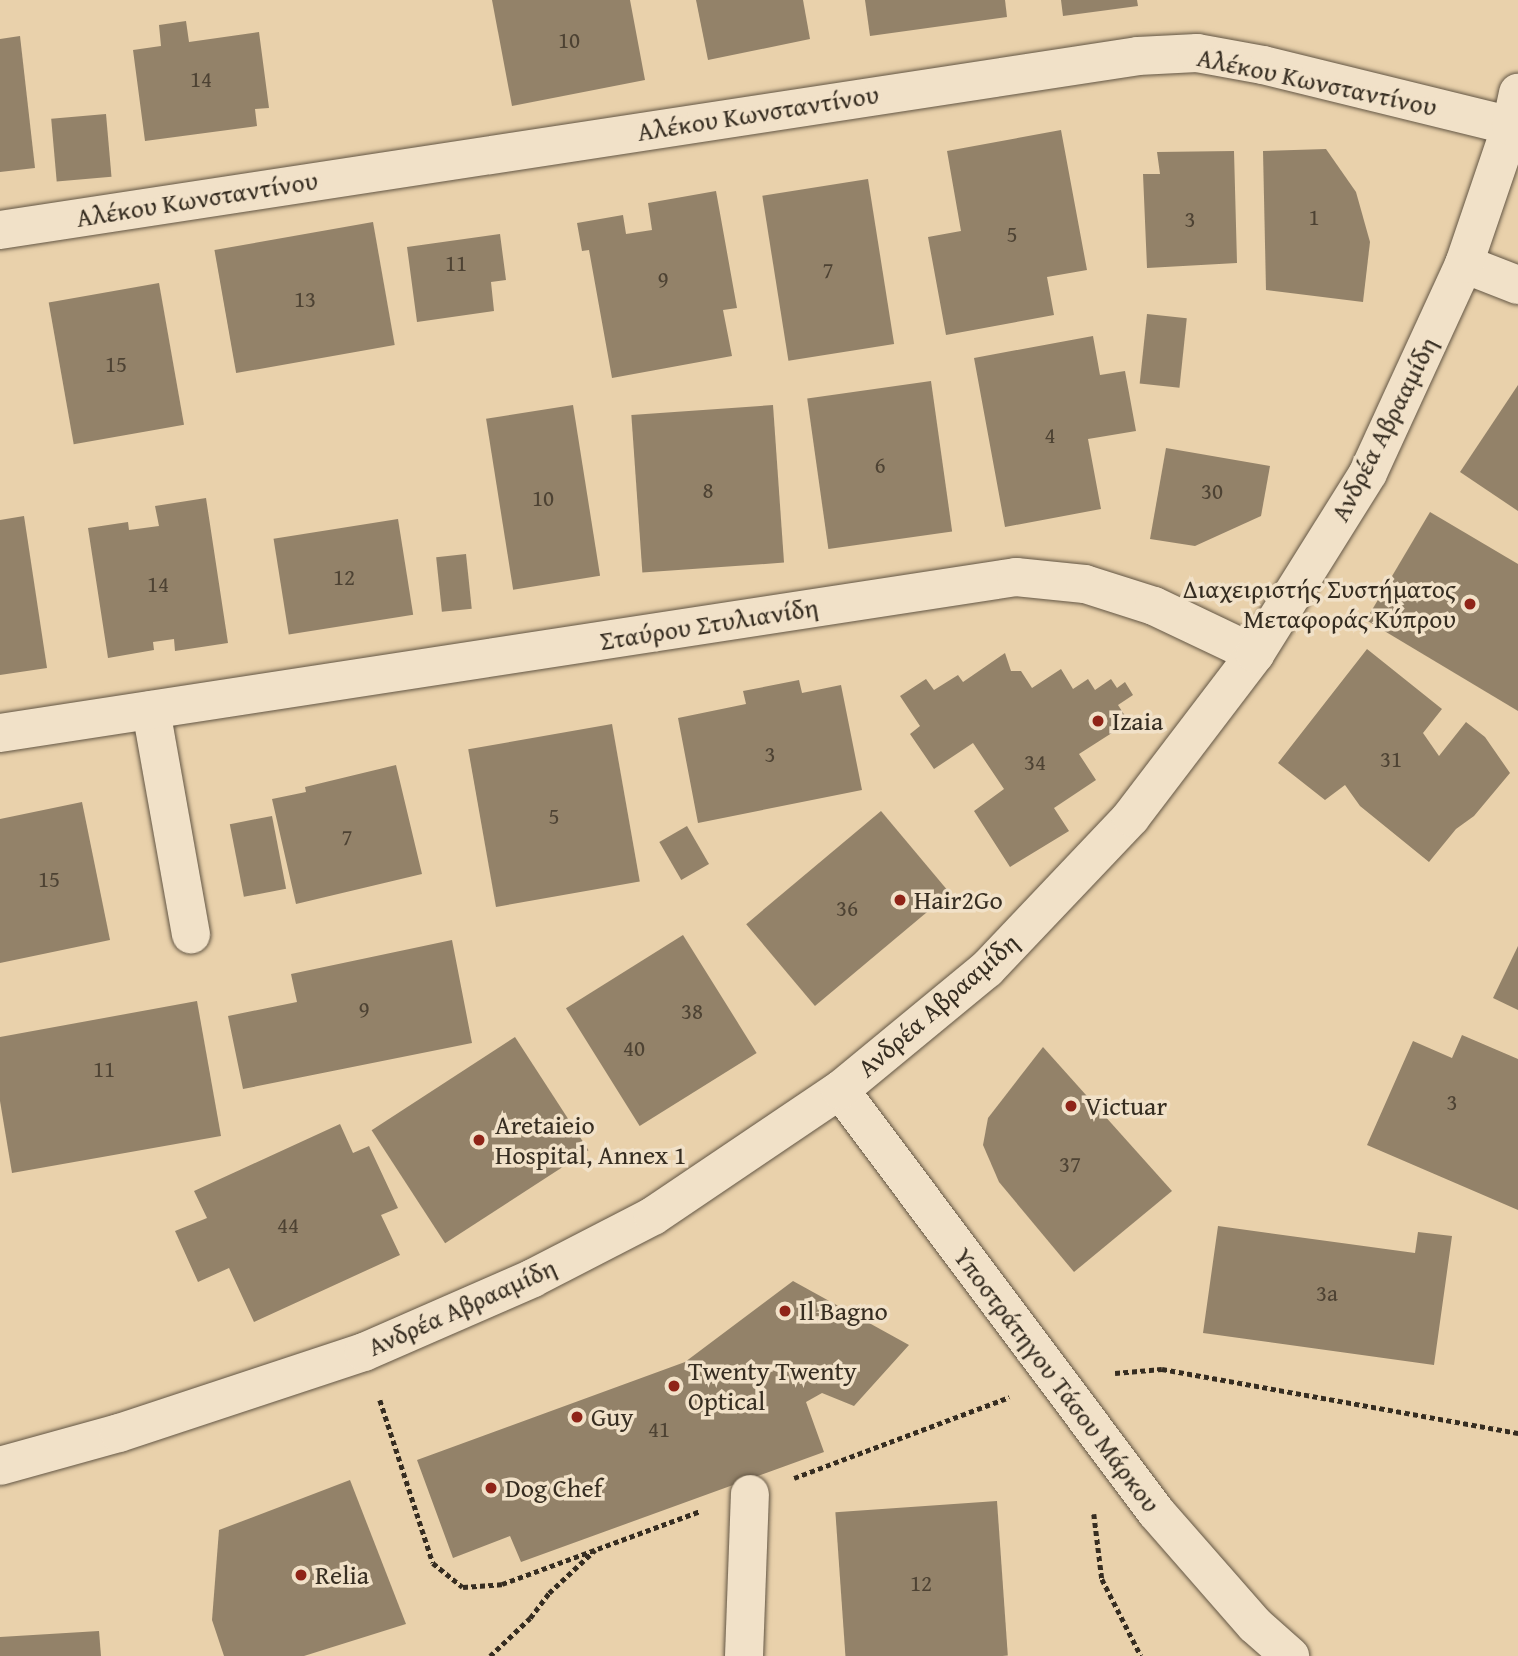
<!DOCTYPE html>
<meta charset="utf-8">
<style>
body{margin:0}
#map{position:relative;width:1518px;height:1656px;overflow:hidden;background:#e9d1ab;font-family:"Gentium Book Plus",serif}
div>[style]{position:absolute}
.building>*{inset:0;background:#938269;transform-origin:0 0}
.path>*{height:4.5px;margin-top:-2.25px;transform-origin:0;background:repeating-linear-gradient(90deg,#362d21 0 5px,transparent 0 8.5px)}
.roads{filter:drop-shadow(0 0 2px #635644) drop-shadow(0 0 2px #635644)}
.street>*{height:38px;margin:-19px;padding:0 19px;transform-origin:19px;border-radius:19px;background:#f1e1c8}
.secondary>*{height:38px;margin:-19px;padding:0 19px;transform-origin:19px;border-radius:19px;background:#f1e1c8}
.dots>*{width:19px;height:19px;translate:-50% -50%;box-sizing:border-box;border:4px solid #f1e1c8;border-radius:50%}
span{translate:-50% -50%;white-space:nowrap;text-align:center;line-height:1.15;-webkit-text-stroke:7px #f1e1c8;paint-order:stroke}
.number-label{font-size:23px;color:#4d4233}
.number-label span{-webkit-text-stroke-width:0}
.street-label{font-size:26px;color:#362d21}
.poi-label{font-size:26px;color:#362d21}
.right{translate:-100% -50%;text-align:right}
.left{translate:0 -50%;text-align:left}
</style>
<div id="map">
<div class="building">
<div style="clip-path:polygon(492px 0,630px 0,645px 80px,512px 106px)"></div>
<div style="clip-path:polygon(696px 0,803px 0,810px 39px,708px 60px)"></div>
<div style="clip-path:polygon(865px 0,1005px 0,1007px 17px,870px 36px)"></div>
<div style="clip-path:polygon(1061px 0,1137px 0,1138px 6px,1063px 16px)"></div>
<div style="clip-path:polygon(186px 21px,189px 42px,259px 32px,269px 108px,255px 109px,257px 126px,145px 141px,133px 50px,161px 46px,159px 25px)"></div>
<div style="clip-path:polygon(20px 36px,35px 168px,0 172px,0 39px)"></div>
<div style="left:106px;top:114px;width:63px;height:55px;rotate:85deg"></div>
<div style="clip-path:polygon(1061px 130px,1087px 270px,1047px 277px,1054px 315px,946px 335px,928px 237px,961px 231px,947px 151px)"></div>
<div style="clip-path:polygon(1326px 149px,1356px 192px,1370px 242px,1363px 302px,1266px 290px,1263px 151px)"></div>
<div style="clip-path:polygon(1234px 151px,1237px 263px,1147px 268px,1143px 174px,1160px 174px,1157px 152px)"></div>
<div style="left:868px;top:179px;width:167px;height:107px;rotate:81deg"></div>
<div style="clip-path:polygon(716px 191px,737px 308px,723px 310px,732px 356px,612px 378px,589px 250px,582px 251px,577px 223px,623px 215px,626px 234px,652px 230px,648px 203px)"></div>
<div style="left:373px;top:222px;width:125px;height:161px;rotate:80deg"></div>
<div style="clip-path:polygon(500px 234px,506px 280px,491px 282px,494px 311px,417px 322px,407px 247px)"></div>
<div style="left:159px;top:283px;width:144px;height:112px;rotate:80deg"></div>
<div style="left:1147px;top:314px;width:40px;height:70px;rotate:6deg"></div>
<div style="clip-path:polygon(1093px 336px,1100px 375px,1125px 371px,1136px 431px,1088px 439px,1101px 509px,1005px 527px,974px 358px)"></div>
<div style="left:931px;top:381px;width:152px;height:125px;rotate:82deg"></div>
<div style="clip-path:polygon(1518px 385px,1518px 511px,1460px 472px)"></div>
<div style="left:573px;top:405px;width:173px;height:88px;rotate:81deg"></div>
<div style="left:773px;top:405px;width:158px;height:142px;rotate:86deg"></div>
<div style="clip-path:polygon(1166px 448px,1270px 466px,1261px 516px,1195px 546px,1150px 539px)"></div>
<div style="clip-path:polygon(206px 498px,228px 643px,175px 651px,174px 639px,153px 642px,154px 650px,108px 658px,88px 528px,128px 522px,129px 530px,159px 526px,155px 506px)"></div>
<div style="clip-path:polygon(1430px 512px,1518px 564px,1518px 711px,1366px 620px)"></div>
<div style="clip-path:polygon(24px 516px,47px 668px,0 675px,0 520px)"></div>
<div style="left:398px;top:519px;width:97px;height:126px;rotate:81deg"></div>
<div style="left:466px;top:554px;width:55px;height:30px;rotate:84deg"></div>
<div style="clip-path:polygon(1367px 649px,1442px 709px,1423px 733px,1439px 756px,1466px 722px,1485px 737px,1510px 773px,1474px 816px,1456px 829px,1429px 862px,1360px 806px,1345px 785px,1325px 800px,1278px 763px)"></div>
<div style="clip-path:polygon(1005px 653px,1011px 671px,1021px 671px,1032px 688px,1061px 669px,1073px 689px,1088px 679px,1095px 690px,1111px 679px,1117px 688px,1125px 682px,1133px 695px,1118px 705px,1129px 722px,1079px 754px,1096px 780px,1054px 808px,1069px 831px,1010px 867px,974px 811px,1004px 789px,973px 743px,934px 769px,910px 734px,920px 726px,900px 696px,926px 679px,934px 690px,958px 675px,963px 682px)"></div>
<div style="clip-path:polygon(799px 680px,802px 693px,841px 685px,862px 790px,698px 823px,678px 718px,746px 704px,743px 691px)"></div>
<div style="left:612px;top:724px;width:160px;height:146px;rotate:80deg"></div>
<div style="clip-path:polygon(396px 765px,422px 874px,296px 904px,272px 799px,306px 792px,305px 787px)"></div>
<div style="clip-path:polygon(82px 802px,110px 940px,0 963px,0 819px)"></div>
<div style="left:881px;top:811px;width:107px;height:176px;rotate:50deg"></div>
<div style="left:272px;top:816px;width:74px;height:43px;rotate:79deg"></div>
<div style="left:687px;top:826px;width:44px;height:32px;rotate:60deg"></div>
<div style="left:683px;top:935px;width:139px;height:138px;rotate:58deg"></div>
<div style="clip-path:polygon(452px 940px,472px 1043px,243px 1089px,228px 1016px,297px 1002px,291px 974px)"></div>
<div style="clip-path:polygon(1518px 946px,1518px 1010px,1493px 998px)"></div>
<div style="clip-path:polygon(197px 1001px,221px 1136px,12px 1173px,0 1101px,0 1037px)"></div>
<div style="clip-path:polygon(1462px 1035px,1518px 1059px,1518px 1210px,1367px 1145px,1413px 1041px,1452px 1058px)"></div>
<div style="left:515px;top:1037px;width:135px;height:171px;rotate:57deg"></div>
<div style="clip-path:polygon(1043px 1047px,1172px 1191px,1074px 1272px,999px 1182px,983px 1145px,988px 1118px)"></div>
<div style="clip-path:polygon(340px 1124px,353px 1153px,369px 1146px,398px 1208px,381px 1215px,400px 1255px,254px 1322px,229px 1268px,198px 1282px,175px 1231px,207px 1218px,194px 1191px)"></div>
<div style="clip-path:polygon(1218px 1226px,1415px 1253px,1418px 1232px,1452px 1236px,1434px 1365px,1203px 1333px)"></div>
<div style="clip-path:polygon(793px 1281px,909px 1345px,854px 1406px,822px 1393px,806px 1402px,824px 1452px,521px 1562px,510px 1536px,453px 1558px,417px 1460px,685px 1362px)"></div>
<div style="clip-path:polygon(350px 1480px,406px 1624px,304px 1656px,224px 1656px,212px 1620px,219px 1530px)"></div>
<div style="left:997px;top:1501px;width:155px;height:162px;rotate:86deg"></div>
<div style="clip-path:polygon(99px 1631px,101px 1656px,0 1656px,0 1637px)"></div>
</div>
<div class="path">
<div style="left:1115px;top:1373px;width:47px;rotate:-4.9deg"></div>
<div style="left:1162px;top:1369px;width:362px;rotate:10.2deg"></div>
<div style="left:380px;top:1400px;width:171px;rotate:72deg"></div>
<div style="left:433px;top:1563px;width:38px;rotate:39deg"></div>
<div style="left:463px;top:1587px;width:39px;rotate:-4deg"></div>
<div style="left:502px;top:1584px;width:211px;rotate:-20.2deg"></div>
<div style="left:794px;top:1478px;width:230px;rotate:-20.6deg"></div>
<div style="left:1094px;top:1514px;width:65px;rotate:83deg"></div>
<div style="left:1102px;top:1579px;width:86px;rotate:63.1deg"></div>
<div style="left:490px;top:1656px;width:55px;rotate:-43.5deg"></div>
<div style="left:530px;top:1618px;width:31px;rotate:-53deg"></div>
<div style="left:549px;top:1593px;width:63px;rotate:-43.1deg"></div>
</div>
<div class="roads">
<div class="street">
<div style="left:0;top:230px;width:1151px;rotate:-8.69deg"></div>
<div style="left:1138px;top:56px;width:59px;rotate:-2.9deg"></div>
<div style="left:1197px;top:53px;width:67px;rotate:10.3deg"></div>
<div style="left:1263px;top:65px;width:255px;rotate:13.8deg"></div>
<div style="left:1464px;top:264px;width:58px;rotate:21.3deg"></div>
<div style="left:151px;top:710px;width:228px;rotate:79.9deg"></div>
<div style="left:0;top:733px;width:1028px;rotate:-8.73deg"></div>
<div style="left:1016px;top:577px;width:69px;rotate:5.8deg"></div>
<div style="left:1085px;top:584px;width:72px;rotate:17.7deg"></div>
<div style="left:1154px;top:606px;width:112px;rotate:25.4deg"></div>
<div style="left:744px;top:1656px;width:162px;rotate:-87.9deg"></div>
</div>
<div class="secondary">
<div style="left:840px;top:1090px;width:527px;rotate:53.17deg"></div>
<div style="left:1156px;top:1512px;width:150px;rotate:48.8deg"></div>
<div style="left:1255px;top:1625px;width:47px;rotate:41.5deg"></div>
<div style="left:0;top:1466px;width:123px;rotate:-15.5deg"></div>
<div style="left:119px;top:1433px;width:258px;rotate:-18.3deg"></div>
<div style="left:364px;top:1352px;width:184px;rotate:-23.6deg"></div>
<div style="left:533px;top:1278px;width:135px;rotate:-27.3deg"></div>
<div style="left:653px;top:1216px;width:225px;rotate:-34deg"></div>
<div style="left:840px;top:1090px;width:190px;rotate:-39.5deg"></div>
<div style="left:987px;top:969px;width:209px;rotate:-46.5deg"></div>
<div style="left:1131px;top:817px;width:205px;rotate:-52.7deg"></div>
<div style="left:1255px;top:654px;width:213px;rotate:-58deg"></div>
<div style="left:1368px;top:473px;width:230px;rotate:-65.3deg"></div>
<div style="left:1464px;top:264px;width:146px;rotate:-71.2deg"></div>
<div style="left:1511px;top:126px;width:34px;rotate:-78deg"></div>
</div>
</div>
<div class="dots">
<div style="left:1470px;top:604px;background:#8f2418"></div>
<div style="left:1098px;top:721px;background:#8f2418"></div>
<div style="left:900px;top:900px;background:#8f2418"></div>
<div style="left:1071px;top:1106px;background:#8f2418"></div>
<div style="left:479px;top:1140px;background:#8f2418"></div>
<div style="left:785px;top:1311px;background:#8f2418"></div>
<div style="left:674px;top:1386px;background:#8f2418"></div>
<div style="left:577px;top:1417px;background:#8f2418"></div>
<div style="left:491px;top:1488px;background:#8f2418"></div>
<div style="left:301px;top:1575px;background:#8f2418"></div>
</div>
<div class="number-label">
<span style="left:569px;top:40px">10</span>
<span style="left:201px;top:79px">14</span>
<span style="left:1314px;top:217px">1</span>
<span style="left:1190px;top:219px">3</span>
<span style="left:1012px;top:234px">5</span>
<span style="left:456px;top:263px">11</span>
<span style="left:828px;top:270px">7</span>
<span style="left:663px;top:279px">9</span>
<span style="left:305px;top:299px">13</span>
<span style="left:116px;top:364px">15</span>
<span style="left:1050px;top:435px">4</span>
<span style="left:880px;top:465px">6</span>
<span style="left:708px;top:490px">8</span>
<span style="left:1212px;top:491px">30</span>
<span style="left:543px;top:498px">10</span>
<span style="left:344px;top:577px">12</span>
<span style="left:158px;top:584px">14</span>
<span style="left:770px;top:754px">3</span>
<span style="left:1391px;top:759px">31</span>
<span style="left:1035px;top:762px">34</span>
<span style="left:554px;top:816px">5</span>
<span style="left:347px;top:837px">7</span>
<span style="left:49px;top:879px">15</span>
<span style="left:847px;top:908px">36</span>
<span style="left:364px;top:1009px">9</span>
<span style="left:692px;top:1011px">38</span>
<span style="left:634px;top:1048px">40</span>
<span style="left:104px;top:1069px">11</span>
<span style="left:1452px;top:1102px">3</span>
<span style="left:1070px;top:1164px">37</span>
<span style="left:288px;top:1225px">44</span>
<span style="left:1327px;top:1293px">3a</span>
<span style="left:659px;top:1429px">41</span>
<span style="left:921px;top:1583px">12</span>
</div>
<div class="street-label">
<span style="left:1317px;top:82px;rotate:12deg">Αλέκου Κωνσταντίνου</span>
<span style="left:758px;top:113px;rotate:-9deg">Αλέκου Κωνσταντίνου</span>
<span style="left:197px;top:199px;rotate:-9deg">Αλέκου Κωνσταντίνου</span>
<span style="left:1384px;top:429px;rotate:-63deg">Ανδρέα Αβρααμίδη</span>
<span style="left:709px;top:624px;rotate:-9deg">Σταύρου Στυλιανίδη</span>
<span style="left:938px;top:1005px;rotate:-41deg">Ανδρέα Αβρααμίδη</span>
<span style="left:462px;top:1307px;rotate:-24deg">Ανδρέα Αβρααμίδη</span>
<span style="left:1057px;top:1380px;rotate:53deg">Υποστράτηγου Τάσου Μάρκου</span>
</div>
<div class="poi-label">
<span class="right" style="left:1456px;top:604px">Διαχειριστής Συστήματος<br>Μεταφοράς Κύπρου</span>
<span class="left" style="left:1112px;top:721px">Izaia</span>
<span class="left" style="left:914px;top:900px">Hair2Go</span>
<span class="left" style="left:1085px;top:1106px">Victuar</span>
<span class="left" style="left:495px;top:1140px">Aretaieio<br>Hospital, Annex 1</span>
<span class="left" style="left:799px;top:1311px">Il Bagno</span>
<span class="left" style="left:688px;top:1386px">Twenty Twenty<br>Optical</span>
<span class="left" style="left:591px;top:1417px">Guy</span>
<span class="left" style="left:505px;top:1488px">Dog Chef</span>
<span class="left" style="left:315px;top:1575px">Relia</span>
</div>
</div>
